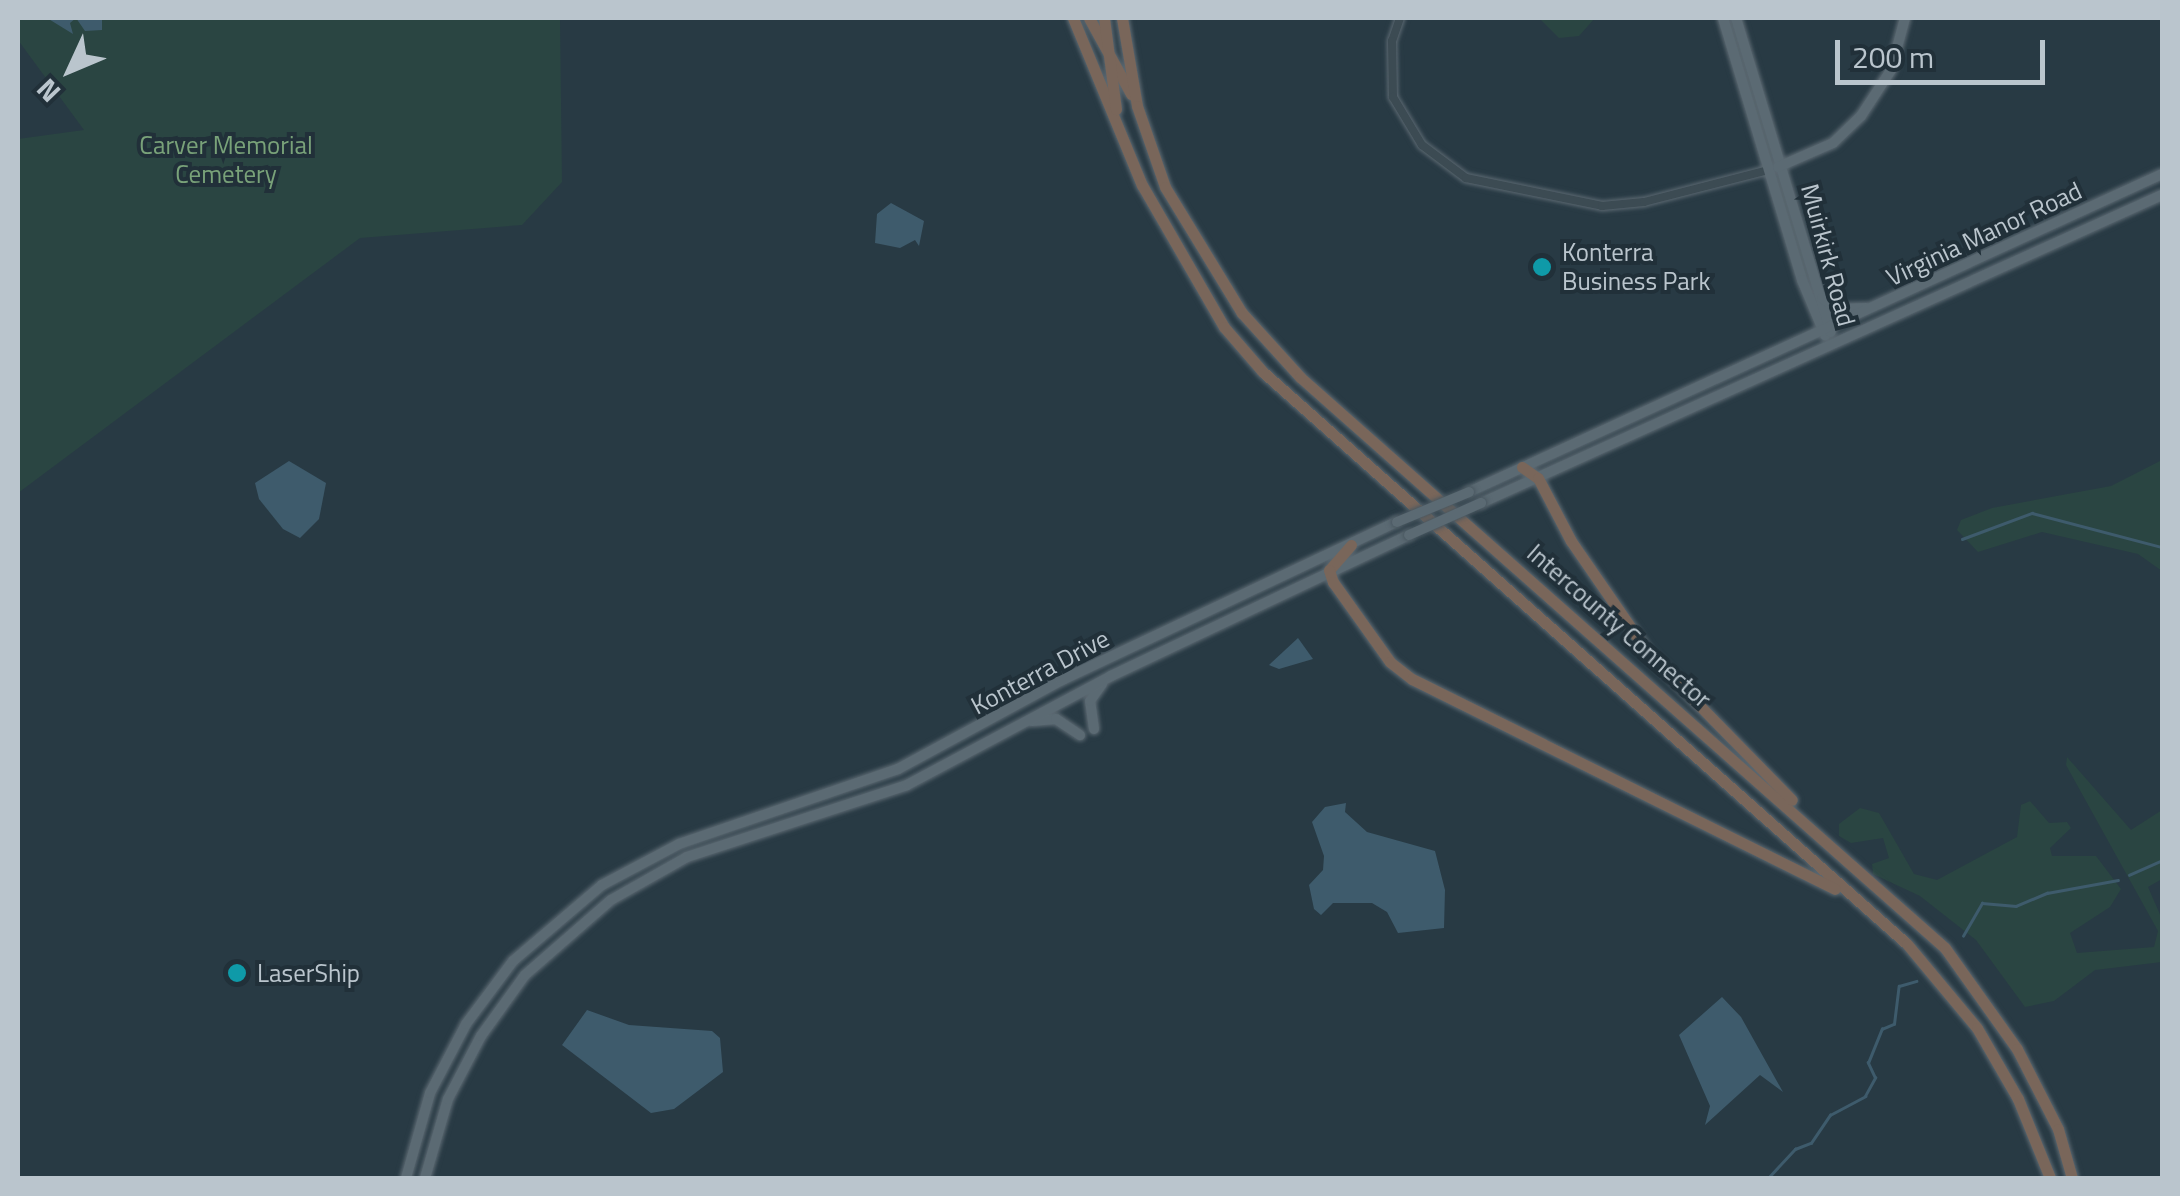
<!DOCTYPE html>
<style>
body{margin:0}
#map{position:relative;width:2180px;height:1196px;overflow:hidden;background:#283a44;font-family:"Titillium Web",sans-serif}
div>[style]{position:absolute}
.green>*{inset:0;background:#2a4542}
.water>*{inset:0;background:#3e5b6c}
.stream>*{height:2.5px;margin:-1.25px;padding:0 1.25px;transform-origin:1.25px;border-radius:1.25px;background:#3e5b6c}
.roads{filter:drop-shadow(0 0 2px #5b6871) drop-shadow(0 0 2px #5b6871)}
.minor>*{height:8px;margin:-4px;padding:0 4px;transform-origin:4px;border-radius:4px;background:#3c4b53}
.major>*{height:10px;margin:-5px;padding:0 5px;transform-origin:5px;border-radius:5px;background:#5b6a73}
.highway>*{height:11px;margin:-5.5px;padding:0 5.5px;transform-origin:5.5px;border-radius:5.5px;background:#79665a}
.bridges{filter:drop-shadow(0 0 2px #495760) drop-shadow(0 0 2px #495760)}
.major-bridge>*{height:10px;margin:-5px;padding:0 5px;transform-origin:5px;border-radius:5px;background:#5b6a73}
.dots>*{width:28px;height:28px;translate:-50% -50%;box-sizing:border-box;border:5px solid #213039;border-radius:50%}
span{translate:-50% -50%;white-space:nowrap;text-align:center;line-height:1.15;-webkit-text-stroke:8px #213039;paint-order:stroke}
.park-label{font-size:25px;color:#79a279}
.street-label{font-size:25px;color:#bac5cd}
.poi-label{font-size:25px;color:#bac5cd}
.left{translate:0 -50%;text-align:left}
.frame{position:absolute;inset:0;border:20px solid #bac5cd;pointer-events:none}
.north{position:absolute;left:20px;top:20px;width:100px;height:100px;-webkit-text-stroke:8px #213039;paint-order:stroke;rotate:226deg;font-size:28px;font-weight:700;line-height:40px;text-align:center;color:#bac5cd}
.north::after{content:'';display:block;margin:auto;width:35px;height:45px;background:#bac5cd;clip-path:polygon(50% 0,100% 100%,50% 72%,0 100%)}
.scale{position:absolute;left:1835px;top:40px;width:210px;height:45px;box-sizing:border-box;border:5px solid #bac5cd;border-top:0;padding-left:12px;font-size:30px;line-height:35px;white-space:nowrap;color:#bac5cd;-webkit-text-stroke:8px #213039;paint-order:stroke}
</style>
<div id="map">
<div class="green">
<div style="clip-path:polygon(18px 18px,560px 18px,562px 182px,522px 225px,360px 238px,18px 493px,18px 139px,84px 130px,18px 40px)"></div>
<div style="clip-path:polygon(1539px 18px,1595px 18px,1579px 36px,1559px 38px)"></div>
<div style="clip-path:polygon(2162px 460px,2162px 571px,2138px 554px,2042px 532px,1978px 552px,1957px 530px,1961px 520px,1992px 508px,2111px 486px)"></div>
<div style="clip-path:polygon(2067px 757px,2131px 830px,2162px 810px,2162px 879px,2148px 887px,2162px 919px,2162px 962px,2095px 970px,2054px 1001px,2025px 1007px,1976px 940px,1920px 896px,1873px 874px,1872px 864px,1889px 858px,1883px 838px,1851px 843px,1839px 836px,1839px 824px,1860px 808px,1879px 813px,1914px 874px,1937px 880px,2017px 837px,2021px 805px,2030px 801px,2049px 823px,2067px 822px,2071px 828px,2050px 848px,2052px 856px,2096px 856px,2121px 889px,2110px 907px,2070px 933px,2077px 953px,2154px 947px,2158px 931px,2066px 765px)"></div>
</div>
<div class="water">
<div style="clip-path:polygon(47px 18px,102px 18px,102px 30px,85px 31px,76px 18px,70px 23px,73px 34px)"></div>
<div style="clip-path:polygon(891px 203px,924px 221px,919px 246px,915px 240px,900px 248px,875px 243px,877px 214px)"></div>
<div style="clip-path:polygon(289px 461px,326px 483px,319px 519px,300px 538px,283px 529px,259px 499px,255px 483px)"></div>
<div style="clip-path:polygon(1298px 638px,1313px 659px,1279px 669px,1269px 665px)"></div>
<div style="clip-path:polygon(1346px 803px,1345px 812px,1367px 832px,1435px 851px,1445px 890px,1444px 928px,1398px 933px,1387px 912px,1372px 903px,1333px 903px,1321px 915px,1314px 909px,1309px 885px,1323px 870px,1324px 856px,1312px 822px,1325px 807px)"></div>
<div style="clip-path:polygon(1722px 997px,1741px 1017px,1783px 1092px,1760px 1075px,1705px 1125px,1710px 1106px,1679px 1035px)"></div>
<div style="clip-path:polygon(587px 1010px,629px 1025px,712px 1031px,720px 1038px,723px 1072px,674px 1109px,651px 1113px,562px 1045px)"></div>
</div>
<div class="stream">
<div style="left:1962px;top:539px;width:75px;rotate:-20.4deg"></div>
<div style="left:2032px;top:513px;width:134px;rotate:14.7deg"></div>
<div style="left:2129px;top:875px;width:36px;rotate:-24deg"></div>
<div style="left:1963px;top:936px;width:38px;rotate:-60deg"></div>
<div style="left:1982px;top:903px;width:34px;rotate:5deg"></div>
<div style="left:2016px;top:906px;width:34px;rotate:-23deg"></div>
<div style="left:2047px;top:893px;width:72px;rotate:-10.4deg"></div>
<div style="left:1768px;top:1178px;width:40px;rotate:-47deg"></div>
<div style="left:1795px;top:1149px;width:17px;rotate:-21deg"></div>
<div style="left:1811px;top:1143px;width:34px;rotate:-56deg"></div>
<div style="left:1830px;top:1115px;width:40px;rotate:-28deg"></div>
<div style="left:1865px;top:1096px;width:21px;rotate:-61deg"></div>
<div style="left:1875px;top:1078px;width:17px;rotate:-115deg"></div>
<div style="left:1868px;top:1063px;width:37px;rotate:-68deg"></div>
<div style="left:1882px;top:1029px;width:13px;rotate:-23deg"></div>
<div style="left:1894px;top:1024px;width:38px;rotate:-83deg"></div>
<div style="left:1899px;top:986px;width:18px;rotate:-16deg"></div>
</div>
<div class="roads">
<div class="minor">
<div style="left:1400px;top:18px;width:24px;rotate:109deg"></div>
<div style="left:1392px;top:41px;width:56px;rotate:89deg"></div>
<div style="left:1393px;top:97px;width:56px;rotate:58.9deg"></div>
<div style="left:1422px;top:145px;width:55px;rotate:36.9deg"></div>
<div style="left:1466px;top:178px;width:139px;rotate:11.6deg"></div>
<div style="left:1602px;top:206px;width:42px;rotate:-5.4deg"></div>
<div style="left:1644px;top:202px;width:129px;rotate:-14.4deg"></div>
</div>
<div class="major">
<div style="left:1723px;top:18px;width:274px;rotate:73.2deg"></div>
<div style="left:1802px;top:280px;width:60px;rotate:67.3deg"></div>
<div style="left:1736px;top:18px;width:328px;rotate:73.2deg"></div>
<div style="left:1778px;top:167px;width:60px;rotate:-23.6deg"></div>
<div style="left:1833px;top:143px;width:39px;rotate:-44deg"></div>
<div style="left:1861px;top:116px;width:55px;rotate:-56.9deg"></div>
<div style="left:1891px;top:70px;width:54px;rotate:-74.9deg"></div>
<div style="left:1822px;top:298px;width:19px;rotate:36deg"></div>
<div style="left:1837px;top:309px;width:29px;rotate:-2deg"></div>
<div style="left:1469px;top:492px;width:762px;rotate:-24.65deg"></div>
<div style="left:1481px;top:503px;width:747px;rotate:-24.34deg"></div>
<div style="left:1032px;top:721px;width:24px;rotate:-5deg"></div>
<div style="left:1056px;top:719px;width:29px;rotate:34deg"></div>
<div style="left:1094px;top:729px;width:28px;rotate:-98deg"></div>
<div style="left:1090px;top:701px;width:21px;rotate:-55deg"></div>
<div style="left:406px;top:1178px;width:88px;rotate:-74.2deg"></div>
<div style="left:430px;top:1093px;width:78px;rotate:-62.4deg"></div>
<div style="left:466px;top:1024px;width:79px;rotate:-53.3deg"></div>
<div style="left:513px;top:961px;width:117px;rotate:-40.5deg"></div>
<div style="left:602px;top:885px;width:87px;rotate:-28deg"></div>
<div style="left:679px;top:844px;width:231px;rotate:-18.9deg"></div>
<div style="left:898px;top:769px;width:187px;rotate:-28.5deg"></div>
<div style="left:1062px;top:680px;width:370px;rotate:-25.3deg"></div>
<div style="left:425px;top:1178px;width:82px;rotate:-73.8deg"></div>
<div style="left:448px;top:1099px;width:71px;rotate:-62.4deg"></div>
<div style="left:481px;top:1036px;width:75px;rotate:-54.2deg"></div>
<div style="left:525px;top:975px;width:114px;rotate:-41.1deg"></div>
<div style="left:611px;top:900px;width:87px;rotate:-29.5deg"></div>
<div style="left:687px;top:857px;width:231px;rotate:-18.1deg"></div>
<div style="left:907px;top:785px;width:231px;rotate:-28.1deg"></div>
<div style="left:1111px;top:676px;width:330px;rotate:-25.3deg"></div>
</div>
<div class="highway">
<div style="left:1073px;top:18px;width:181px;rotate:67.6deg"></div>
<div style="left:1142px;top:185px;width:164px;rotate:60deg"></div>
<div style="left:1224px;top:327px;width:60px;rotate:49.1deg"></div>
<div style="left:1263px;top:372px;width:861px;rotate:41.61deg"></div>
<div style="left:1907px;top:944px;width:109px;rotate:50.2deg"></div>
<div style="left:1977px;top:1028px;width:82px;rotate:60deg"></div>
<div style="left:2018px;top:1099px;width:85px;rotate:67.9deg"></div>
<div style="left:1089px;top:18px;width:87px;rotate:61.1deg"></div>
<div style="left:1104px;top:18px;width:92px;rotate:82.5deg"></div>
<div style="left:1122px;top:18px;width:89px;rotate:80.3deg"></div>
<div style="left:1137px;top:106px;width:86px;rotate:70.9deg"></div>
<div style="left:1165px;top:187px;width:148px;rotate:58.6deg"></div>
<div style="left:1242px;top:313px;width:86px;rotate:47.8deg"></div>
<div style="left:1300px;top:377px;width:861px;rotate:41.52deg"></div>
<div style="left:1945px;top:948px;width:124px;rotate:54.5deg"></div>
<div style="left:2017px;top:1049px;width:90px;rotate:62.9deg"></div>
<div style="left:2058px;top:1129px;width:51px;rotate:74.1deg"></div>
<div style="left:1522px;top:467px;width:19px;rotate:35deg"></div>
<div style="left:1538px;top:478px;width:71px;rotate:62.4deg"></div>
<div style="left:1571px;top:541px;width:137px;rotate:55.4deg"></div>
<div style="left:1649px;top:654px;width:204px;rotate:45.6deg"></div>
<div style="left:1351px;top:545px;width:33px;rotate:131deg"></div>
<div style="left:1329px;top:570px;width:13px;rotate:72deg"></div>
<div style="left:1333px;top:582px;width:98px;rotate:54.5deg"></div>
<div style="left:1390px;top:662px;width:28px;rotate:38deg"></div>
<div style="left:1412px;top:679px;width:472px;rotate:26.4deg"></div>
</div>
</div>
<div class="bridges">
<div class="major-bridge">
<div style="left:1397px;top:522px;width:78px;rotate:-22.6deg"></div>
<div style="left:1409px;top:535px;width:79px;rotate:-24deg"></div>
</div>
</div>
<div class="dots">
<div style="left:1542px;top:267px;background:#0f9aa8"></div>
<div style="left:237px;top:973px;background:#0f9aa8"></div>
</div>
<div class="park-label">
<span style="left:226px;top:160px">Carver Memorial<br>Cemetery</span>
</div>
<div class="street-label">
<span style="left:1984px;top:234px;rotate:-25deg">Virginia Manor Road</span>
<span style="left:1828px;top:255px;rotate:75deg">Muirkirk Road</span>
<span style="left:1619px;top:626px;rotate:41deg">Intercounty Connector</span>
<span style="left:1040px;top:672px;rotate:-28deg">Konterra Drive</span>
</div>
<div class="poi-label">
<span class="left" style="left:1562px;top:267px">Konterra<br>Business Park</span>
<span class="left" style="left:257px;top:973px">LaserShip</span>
</div>
<div class="frame"></div>
<div class="north">N</div>
<div class="scale">200 m</div>
</div>
